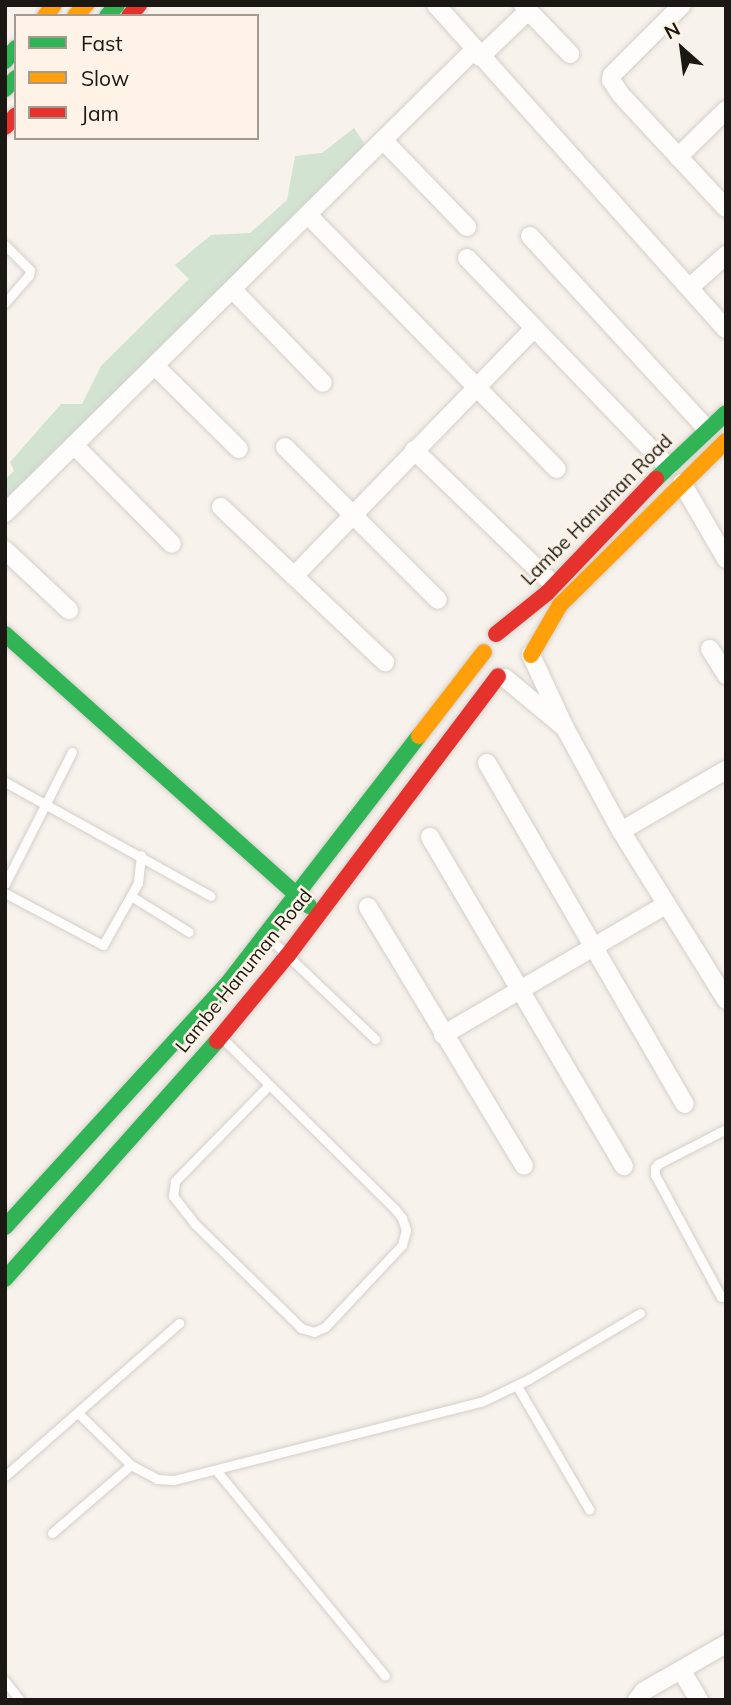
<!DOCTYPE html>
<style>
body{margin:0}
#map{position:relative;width:731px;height:1705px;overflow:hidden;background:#f8f2ec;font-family:Mulish,sans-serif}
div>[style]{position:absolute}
.green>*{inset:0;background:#d2e3d2}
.roads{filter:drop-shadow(0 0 2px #d4cfca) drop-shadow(0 0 2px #d4cfca)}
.lane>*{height:9px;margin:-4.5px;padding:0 4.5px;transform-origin:4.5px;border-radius:4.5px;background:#fefdfc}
.street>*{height:18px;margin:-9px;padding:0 9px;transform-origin:9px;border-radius:9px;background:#fefdfc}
.fast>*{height:16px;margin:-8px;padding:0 8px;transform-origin:8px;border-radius:8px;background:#30b455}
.slow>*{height:16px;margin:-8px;padding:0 8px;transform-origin:8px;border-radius:8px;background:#ff9f0a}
.jam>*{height:16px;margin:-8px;padding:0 8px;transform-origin:8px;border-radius:8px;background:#e5322d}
span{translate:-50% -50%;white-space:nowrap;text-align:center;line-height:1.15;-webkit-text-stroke:5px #fef3e6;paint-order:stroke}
.street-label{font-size:19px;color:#1b1813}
.frame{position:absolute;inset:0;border:7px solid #1b1813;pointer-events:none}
.legend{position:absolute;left:14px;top:14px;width:245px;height:126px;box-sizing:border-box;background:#fef3e6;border:2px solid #a39b92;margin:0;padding:9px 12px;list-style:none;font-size:21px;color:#1b1813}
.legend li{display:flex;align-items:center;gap:14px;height:35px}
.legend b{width:35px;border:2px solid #a39b92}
.north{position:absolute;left:647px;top:14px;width:70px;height:70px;-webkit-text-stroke:5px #fef3e6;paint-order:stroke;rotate:332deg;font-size:19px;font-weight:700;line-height:28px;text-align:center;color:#1b1813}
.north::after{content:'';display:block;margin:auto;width:24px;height:32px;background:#1b1813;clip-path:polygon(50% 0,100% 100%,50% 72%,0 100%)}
</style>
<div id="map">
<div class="green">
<div style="clip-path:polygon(354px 128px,366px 146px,5px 503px,5px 479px,14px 471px,10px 462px,61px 404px,82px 404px,101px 366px,189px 279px,175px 265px,211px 235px,250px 233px,287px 200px,295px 156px,322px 153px)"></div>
</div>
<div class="roads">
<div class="lane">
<div style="left:5px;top:245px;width:35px;rotate:45deg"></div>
<div style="left:30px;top:270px;width:5px;rotate:101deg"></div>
<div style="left:29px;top:275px;width:37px;rotate:131deg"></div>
<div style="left:5px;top:782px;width:235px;rotate:29deg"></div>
<div style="left:5px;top:884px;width:148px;rotate:-63.1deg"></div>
<div style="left:5px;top:893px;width:111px;rotate:28deg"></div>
<div style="left:103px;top:945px;width:71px;rotate:-60.6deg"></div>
<div style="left:138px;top:883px;width:28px;rotate:-84deg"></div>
<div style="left:131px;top:896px;width:68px;rotate:31.8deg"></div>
<div style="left:268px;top:937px;width:148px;rotate:43.6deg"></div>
<div style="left:222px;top:1038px;width:243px;rotate:44.7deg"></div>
<div style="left:395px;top:1209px;width:11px;rotate:52deg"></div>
<div style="left:402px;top:1218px;width:13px;rotate:72deg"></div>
<div style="left:406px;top:1230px;width:16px;rotate:105deg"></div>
<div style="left:402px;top:1245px;width:112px;rotate:133.2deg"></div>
<div style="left:325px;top:1327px;width:12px;rotate:156deg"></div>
<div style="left:314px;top:1332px;width:14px;rotate:-163deg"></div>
<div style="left:301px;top:1328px;width:14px;rotate:-135deg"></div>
<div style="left:291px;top:1318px;width:134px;rotate:-135.6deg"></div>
<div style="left:195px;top:1224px;width:36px;rotate:-128deg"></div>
<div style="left:173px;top:1196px;width:15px;rotate:-82deg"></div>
<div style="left:175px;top:1181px;width:134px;rotate:-45.6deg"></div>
<div style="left:721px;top:1297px;width:139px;rotate:-118.4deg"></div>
<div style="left:655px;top:1175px;width:7px;rotate:-90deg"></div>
<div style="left:655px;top:1168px;width:5px;rotate:-53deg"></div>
<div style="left:658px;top:1164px;width:76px;rotate:-27.2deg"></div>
<div style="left:517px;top:1386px;width:143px;rotate:59.7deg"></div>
<div style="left:78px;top:1413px;width:74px;rotate:44.5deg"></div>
<div style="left:131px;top:1465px;width:30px;rotate:28deg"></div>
<div style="left:157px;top:1479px;width:17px;rotate:3deg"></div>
<div style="left:174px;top:1480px;width:317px;rotate:-14.3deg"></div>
<div style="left:481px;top:1402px;width:53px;rotate:-25.6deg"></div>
<div style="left:529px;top:1379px;width:129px;rotate:-30.7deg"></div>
<div style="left:216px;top:1470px;width:266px;rotate:50.6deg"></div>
<div style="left:5px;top:1476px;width:232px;rotate:-41.3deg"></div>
<div style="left:52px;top:1533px;width:104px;rotate:-40.7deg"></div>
<div style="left:5px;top:1681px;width:24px;rotate:52deg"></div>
</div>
<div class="street">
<div style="left:436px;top:5px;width:435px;rotate:48.2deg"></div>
<div style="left:523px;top:5px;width:68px;rotate:46.2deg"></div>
<div style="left:682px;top:5px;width:99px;rotate:135deg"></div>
<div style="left:612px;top:75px;width:5px;rotate:101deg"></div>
<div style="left:611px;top:80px;width:18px;rotate:56deg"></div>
<div style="left:621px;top:95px;width:154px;rotate:47.1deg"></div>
<div style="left:480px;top:57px;width:66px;rotate:-43.8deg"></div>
<div style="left:383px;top:140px;width:121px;rotate:46deg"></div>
<div style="left:678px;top:157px;width:67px;rotate:-44.4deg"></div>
<div style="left:309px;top:216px;width:354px;rotate:45.6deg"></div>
<div style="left:530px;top:236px;width:262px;rotate:47.5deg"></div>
<div style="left:467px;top:258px;width:290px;rotate:46.1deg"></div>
<div style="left:689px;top:288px;width:50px;rotate:-41.7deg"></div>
<div style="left:233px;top:290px;width:129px;rotate:45.9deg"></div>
<div style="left:155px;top:366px;width:118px;rotate:44.7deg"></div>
<div style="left:74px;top:445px;width:139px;rotate:45.3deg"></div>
<div style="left:285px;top:447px;width:216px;rotate:45deg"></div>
<div style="left:414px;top:450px;width:194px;rotate:44deg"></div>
<div style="left:682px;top:483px;width:88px;rotate:59.9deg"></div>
<div style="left:221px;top:507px;width:226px;rotate:43.4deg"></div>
<div style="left:5px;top:513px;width:659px;rotate:-44.63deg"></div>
<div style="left:5px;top:550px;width:88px;rotate:43.2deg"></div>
<div style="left:294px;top:576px;width:345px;rotate:-45.9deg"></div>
<div style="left:710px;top:649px;width:31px;rotate:58deg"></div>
<div style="left:505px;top:678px;width:78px;rotate:39.8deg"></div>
<div style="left:565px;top:728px;width:81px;rotate:-115deg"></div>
<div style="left:565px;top:728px;width:117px;rotate:61.5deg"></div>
<div style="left:621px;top:831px;width:199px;rotate:58.1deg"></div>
<div style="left:487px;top:763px;width:394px;rotate:59.9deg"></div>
<div style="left:621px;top:831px;width:121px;rotate:-30.2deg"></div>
<div style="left:430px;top:837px;width:382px;rotate:59.5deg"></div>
<div style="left:368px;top:907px;width:302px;rotate:58.9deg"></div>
<div style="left:443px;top:1035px;width:259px;rotate:-30.3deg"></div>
<div style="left:681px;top:1670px;width:35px;rotate:59deg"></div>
<div style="left:637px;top:1700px;width:11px;rotate:-52deg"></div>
<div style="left:644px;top:1691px;width:95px;rotate:-29.8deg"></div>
</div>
<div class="fast">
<div style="left:107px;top:16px;width:15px;rotate:-48deg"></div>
<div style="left:5px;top:61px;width:17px;rotate:-50deg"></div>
<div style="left:5px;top:89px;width:16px;rotate:-45deg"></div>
<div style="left:656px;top:479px;width:96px;rotate:-43.3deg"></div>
<div style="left:5px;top:634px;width:408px;rotate:41.8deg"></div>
<div style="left:5px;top:1227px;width:331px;rotate:-47.6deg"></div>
<div style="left:228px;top:983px;width:312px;rotate:-52.3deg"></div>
<div style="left:5px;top:1279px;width:319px;rotate:-48.3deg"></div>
</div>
<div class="slow">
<div style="left:45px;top:16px;width:14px;rotate:-51deg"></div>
<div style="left:75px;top:16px;width:16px;rotate:-45deg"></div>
<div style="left:531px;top:655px;width:58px;rotate:-59.9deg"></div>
<div style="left:560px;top:605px;width:233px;rotate:-44.7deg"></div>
<div style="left:419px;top:736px;width:106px;rotate:-52.3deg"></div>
</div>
<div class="jam">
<div style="left:129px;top:16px;width:15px;rotate:-48deg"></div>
<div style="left:5px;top:127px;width:16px;rotate:-47deg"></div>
<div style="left:496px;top:634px;width:65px;rotate:-38.8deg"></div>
<div style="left:547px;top:593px;width:158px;rotate:-46.3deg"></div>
<div style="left:217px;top:1041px;width:112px;rotate:-50.5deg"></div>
<div style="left:288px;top:955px;width:349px;rotate:-53deg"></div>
</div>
</div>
<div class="street-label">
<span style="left:597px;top:510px;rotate:-45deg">Lambe Hanuman Road</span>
<span style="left:244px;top:971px;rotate:-51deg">Lambe Hanuman Road</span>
</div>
<div class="frame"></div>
<ul class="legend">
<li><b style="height:9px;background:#30b455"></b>Fast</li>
<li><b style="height:9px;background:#ff9f0a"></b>Slow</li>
<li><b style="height:9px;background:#e5322d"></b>Jam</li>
</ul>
<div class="north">N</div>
</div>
